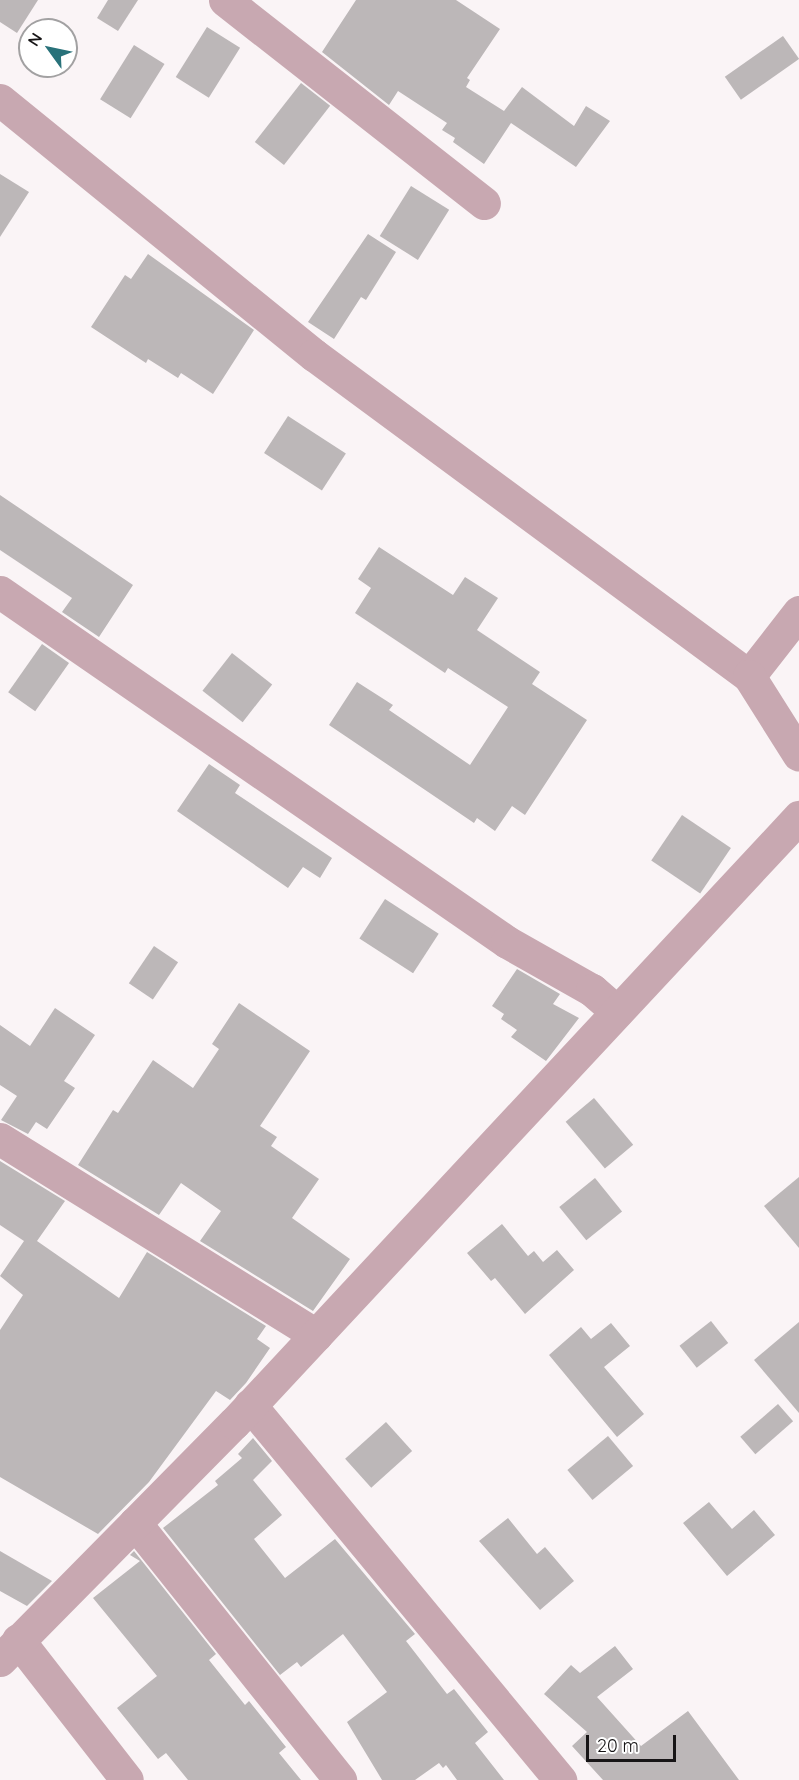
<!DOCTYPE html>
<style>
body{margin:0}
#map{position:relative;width:799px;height:1780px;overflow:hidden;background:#faf4f6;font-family:Quicksand,sans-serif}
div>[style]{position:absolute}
.building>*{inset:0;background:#bcb7b8;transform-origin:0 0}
.minor>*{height:33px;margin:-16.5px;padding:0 16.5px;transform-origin:16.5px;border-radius:16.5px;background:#c8a8b1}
span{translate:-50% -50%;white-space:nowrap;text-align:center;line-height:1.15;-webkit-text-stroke:4.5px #fff;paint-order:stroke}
.north{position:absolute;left:18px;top:18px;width:60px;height:60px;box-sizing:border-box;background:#fff;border:2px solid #a2a1a2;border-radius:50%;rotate:303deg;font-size:16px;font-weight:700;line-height:24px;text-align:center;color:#171516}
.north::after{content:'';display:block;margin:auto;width:21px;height:27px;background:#29727a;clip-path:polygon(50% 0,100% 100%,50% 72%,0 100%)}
.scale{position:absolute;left:586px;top:1735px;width:90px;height:27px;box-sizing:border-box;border:3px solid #171516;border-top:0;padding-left:8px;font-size:18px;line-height:21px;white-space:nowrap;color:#171516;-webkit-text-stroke:4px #fff;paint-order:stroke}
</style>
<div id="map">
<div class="building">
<div style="clip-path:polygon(0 0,38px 0,17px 33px,0 22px)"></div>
<div style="clip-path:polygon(108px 0,138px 0,118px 31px,97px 18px)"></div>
<div style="clip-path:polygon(356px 0,456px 0,500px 29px,467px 78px,470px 80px,466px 87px,504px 111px,522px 87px,574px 126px,586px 106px,610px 121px,576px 167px,511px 123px,484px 164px,453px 142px,455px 138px,442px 130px,447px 123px,398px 91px,389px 105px,322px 52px)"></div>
<div style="left:207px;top:27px;width:39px;height:59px;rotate:32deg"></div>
<div style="left:783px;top:36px;width:28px;height:71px;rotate:55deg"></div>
<div style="left:134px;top:45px;width:36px;height:64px;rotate:32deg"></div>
<div style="left:301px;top:83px;width:37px;height:75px;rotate:38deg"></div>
<div style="clip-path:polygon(0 174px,29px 192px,0 237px)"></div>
<div style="left:411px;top:186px;width:45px;height:59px;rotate:32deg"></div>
<div style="clip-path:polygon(368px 234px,396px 252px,366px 300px,361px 297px,334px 339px,308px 322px)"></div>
<div style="clip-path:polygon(148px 254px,254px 330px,213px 394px,181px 373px,178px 378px,148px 359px,146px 363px,91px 327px,125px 275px,131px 279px)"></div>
<div style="left:288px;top:416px;width:69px;height:44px;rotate:33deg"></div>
<div style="clip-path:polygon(0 495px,133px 585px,99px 637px,62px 612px,72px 598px,0 550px)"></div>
<div style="clip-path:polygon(379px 547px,453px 595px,465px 577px,498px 598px,477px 630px,540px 672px,532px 684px,587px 720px,525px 815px,512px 806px,495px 831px,477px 818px,474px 823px,329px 725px,357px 682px,393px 705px,389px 710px,470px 765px,508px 707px,448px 668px,445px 673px,355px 613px,371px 588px,358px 579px)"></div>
<div style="left:42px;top:644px;width:33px;height:59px;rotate:35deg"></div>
<div style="left:232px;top:653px;width:51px;height:48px;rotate:38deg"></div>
<div style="clip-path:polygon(209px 764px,240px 785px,235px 793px,332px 858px,320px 878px,303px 867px,288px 888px,177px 811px)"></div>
<div style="left:682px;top:815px;width:59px;height:55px;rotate:34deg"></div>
<div style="left:385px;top:899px;width:64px;height:47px;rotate:33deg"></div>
<div style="left:154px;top:946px;width:29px;height:45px;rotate:34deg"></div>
<div style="clip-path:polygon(517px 969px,560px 994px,553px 1004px,579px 1018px,546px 1061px,511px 1037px,517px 1030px,501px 1019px,504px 1014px,492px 1006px)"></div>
<div style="clip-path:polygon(239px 1003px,310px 1051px,260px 1126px,277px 1137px,271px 1146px,319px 1179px,292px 1218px,350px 1259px,313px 1311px,200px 1241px,221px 1211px,181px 1183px,159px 1215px,78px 1165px,113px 1110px,118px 1113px,153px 1060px,193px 1088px,219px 1049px,212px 1044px)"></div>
<div style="clip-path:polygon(55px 1008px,95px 1035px,64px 1081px,75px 1088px,47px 1129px,36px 1122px,28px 1134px,1px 1120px,17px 1096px,0 1085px,0 1025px,30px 1046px)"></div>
<div style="left:594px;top:1098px;width:61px;height:37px;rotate:50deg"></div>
<div style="clip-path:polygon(0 1161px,65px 1201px,37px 1241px,119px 1298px,147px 1252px,266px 1326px,257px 1339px,270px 1348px,246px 1383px,230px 1400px,216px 1391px,149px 1482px,98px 1534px,0 1477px,0 1330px,23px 1295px,0 1276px,24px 1241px,0 1225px)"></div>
<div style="clip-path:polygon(799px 1177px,799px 1248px,764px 1206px)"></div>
<div style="left:595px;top:1178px;width:43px;height:46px;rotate:51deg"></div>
<div style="clip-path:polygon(502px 1224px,528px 1256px,534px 1251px,543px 1262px,557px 1250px,574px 1270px,525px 1314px,495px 1278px,491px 1281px,467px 1253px)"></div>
<div style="left:711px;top:1321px;width:28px;height:40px;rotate:52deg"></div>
<div style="clip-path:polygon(799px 1322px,799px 1413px,754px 1360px)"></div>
<div style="clip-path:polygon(611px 1323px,630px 1346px,604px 1367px,644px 1414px,617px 1437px,549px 1355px,581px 1327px,591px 1339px)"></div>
<div style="left:778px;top:1404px;width:23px;height:50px;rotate:49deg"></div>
<div style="left:386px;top:1422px;width:39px;height:55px;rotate:48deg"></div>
<div style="left:608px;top:1436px;width:39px;height:53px;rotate:50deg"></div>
<div style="clip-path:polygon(253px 1438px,272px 1461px,253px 1480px,282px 1515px,254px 1539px,285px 1578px,335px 1539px,415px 1634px,406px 1641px,447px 1694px,454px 1689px,488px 1732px,475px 1743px,504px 1780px,457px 1780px,446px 1765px,443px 1768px,439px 1763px,415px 1780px,382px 1780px,347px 1722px,387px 1692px,343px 1634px,301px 1667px,297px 1662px,280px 1675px,163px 1528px,218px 1485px,215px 1481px,242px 1458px,238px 1454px)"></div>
<div style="clip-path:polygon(709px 1502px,732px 1529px,754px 1510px,775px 1535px,727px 1576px,683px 1523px)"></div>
<div style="clip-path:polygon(508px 1518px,537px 1554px,545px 1547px,574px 1581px,540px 1610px,479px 1541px)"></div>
<div style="clip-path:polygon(0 1551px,52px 1581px,27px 1606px,0 1591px)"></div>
<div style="clip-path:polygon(134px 1551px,216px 1654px,209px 1660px,245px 1705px,249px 1701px,286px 1747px,279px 1753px,301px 1780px,188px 1780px,166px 1753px,158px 1759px,117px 1708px,157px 1676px,93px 1598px,140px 1561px,130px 1555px)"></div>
<div style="clip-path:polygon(615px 1646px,633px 1669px,597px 1697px,641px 1746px,688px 1711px,739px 1780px,603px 1780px,572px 1746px,587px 1732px,544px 1694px,571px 1665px,580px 1673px)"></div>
</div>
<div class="minor">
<div style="left:225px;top:0;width:329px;rotate:38.1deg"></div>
<div style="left:0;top:100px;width:405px;rotate:39.1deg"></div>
<div style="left:314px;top:355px;width:541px;rotate:36.42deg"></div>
<div style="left:0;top:592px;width:616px;rotate:34.62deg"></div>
<div style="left:507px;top:942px;width:98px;rotate:29.5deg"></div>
<div style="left:592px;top:990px;width:33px;rotate:41deg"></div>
<div style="left:799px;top:612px;width:81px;rotate:128deg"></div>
<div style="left:749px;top:676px;width:93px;rotate:57.7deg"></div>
<div style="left:0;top:1139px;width:372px;rotate:31.8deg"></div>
<div style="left:250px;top:1405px;width:487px;rotate:50.4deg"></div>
<div style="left:135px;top:1523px;width:329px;rotate:51.4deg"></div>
<div style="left:18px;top:1640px;width:177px;rotate:52.1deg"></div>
<div style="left:0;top:1660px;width:333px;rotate:-45.4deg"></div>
<div style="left:234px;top:1423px;width:829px;rotate:-47.01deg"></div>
</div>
<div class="north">N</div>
<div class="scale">20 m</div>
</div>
